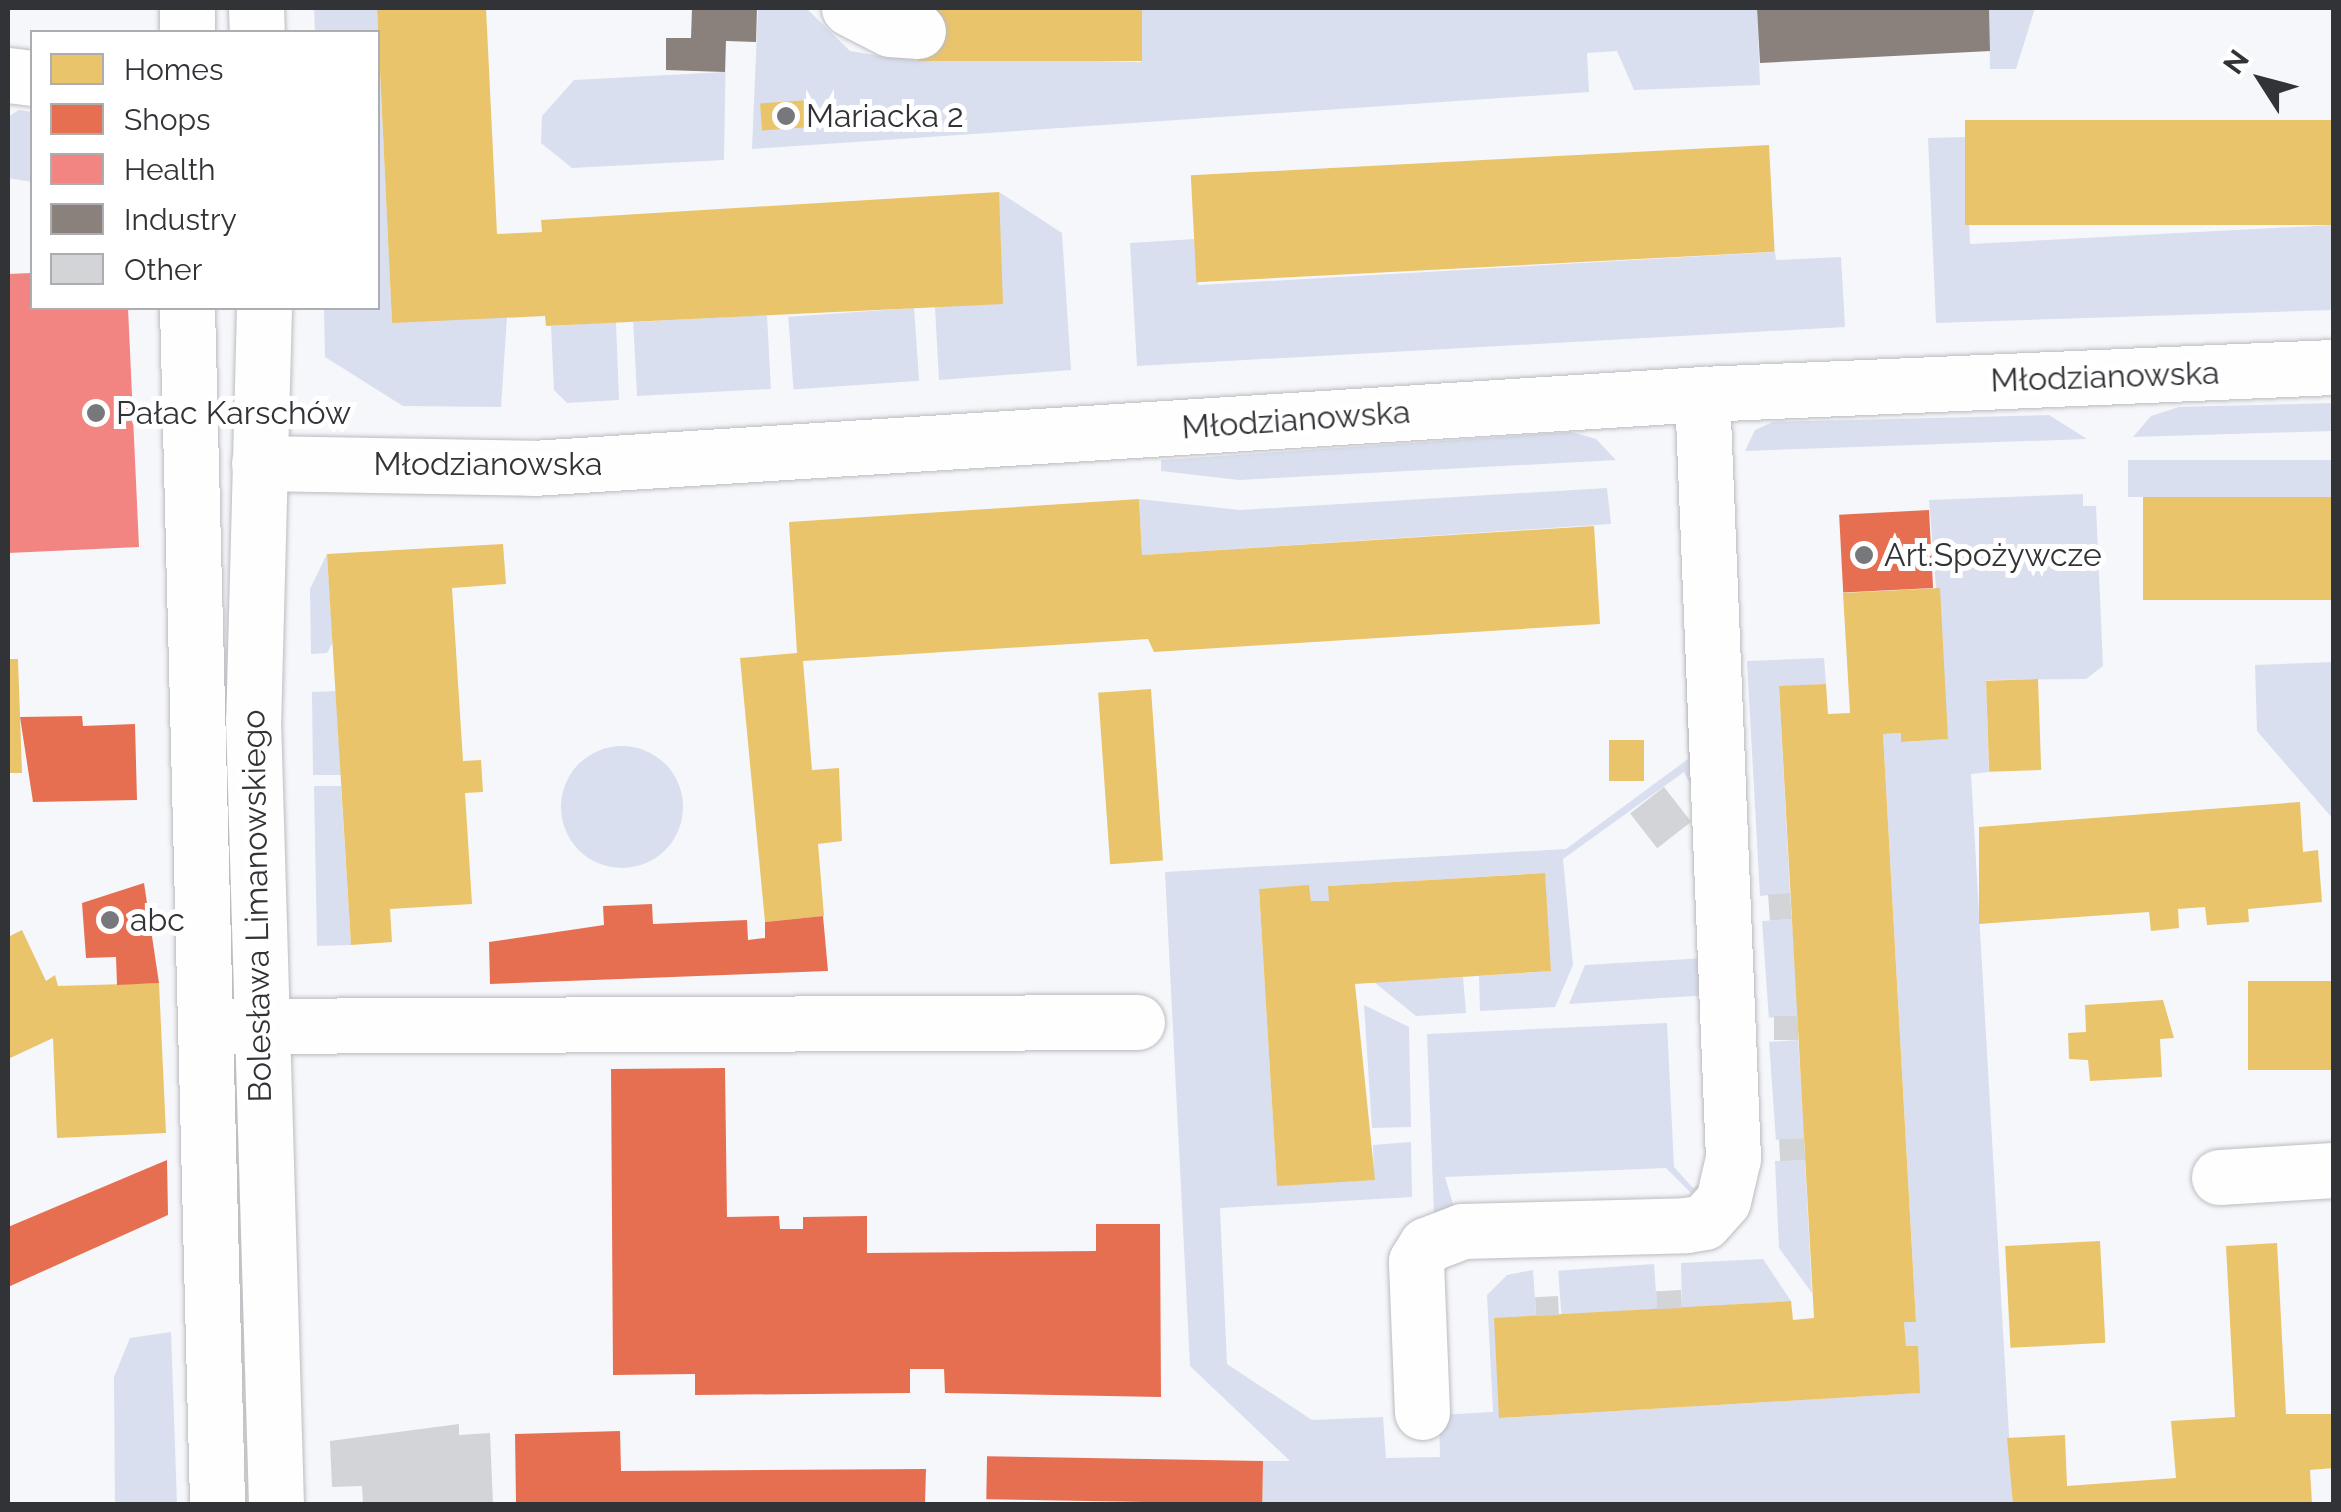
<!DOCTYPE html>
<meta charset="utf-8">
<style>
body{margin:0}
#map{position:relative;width:2341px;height:1512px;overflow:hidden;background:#f6f7fb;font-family:Raleway,sans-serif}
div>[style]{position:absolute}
.green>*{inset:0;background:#d9dfee;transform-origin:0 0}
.round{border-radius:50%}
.homes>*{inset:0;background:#e9c46a;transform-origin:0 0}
.shops>*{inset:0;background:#e76f51;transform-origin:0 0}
.health>*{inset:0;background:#f28482}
.industry>*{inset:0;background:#8a817c}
.building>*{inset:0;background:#d3d4d7;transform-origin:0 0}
.roads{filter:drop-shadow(0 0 2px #bbbcbf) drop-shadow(0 0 2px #bbbcbf)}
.minor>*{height:55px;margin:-27.5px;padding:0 27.5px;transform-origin:27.5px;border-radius:27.5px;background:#fefefe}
.dots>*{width:28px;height:28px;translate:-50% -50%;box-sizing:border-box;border:5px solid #fff;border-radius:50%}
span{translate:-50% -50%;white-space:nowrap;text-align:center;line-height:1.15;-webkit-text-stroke:10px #fff;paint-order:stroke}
.poi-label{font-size:32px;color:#323337}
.left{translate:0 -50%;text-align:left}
.street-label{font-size:32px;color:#323337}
.frame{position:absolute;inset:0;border:10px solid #323337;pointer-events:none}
.legend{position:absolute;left:30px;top:30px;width:350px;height:280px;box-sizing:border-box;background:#fff;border:2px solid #adadaf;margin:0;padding:12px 18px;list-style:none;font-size:30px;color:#323337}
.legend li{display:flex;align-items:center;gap:20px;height:50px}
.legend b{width:50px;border:2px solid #adadaf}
.north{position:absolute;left:2211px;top:30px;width:100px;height:100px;-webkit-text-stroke:8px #fff;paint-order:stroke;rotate:306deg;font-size:28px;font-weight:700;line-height:40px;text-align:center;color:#323337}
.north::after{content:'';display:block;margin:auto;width:35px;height:45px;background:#323337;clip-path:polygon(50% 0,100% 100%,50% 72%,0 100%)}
</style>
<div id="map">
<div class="green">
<div style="clip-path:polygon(314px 8px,377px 8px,392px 322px,507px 317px,501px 407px,403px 406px,325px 357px,324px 308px,378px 308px,378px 32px,315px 32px)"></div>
<div style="clip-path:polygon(758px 8px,806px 8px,850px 51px,880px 56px,1141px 62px,1142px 8px,1757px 8px,1760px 85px,1634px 90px,1617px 51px,1587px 53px,1589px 92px,752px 149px)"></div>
<div style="clip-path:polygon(1989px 8px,2035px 8px,2016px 69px,1990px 69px)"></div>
<div style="clip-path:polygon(726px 41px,724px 160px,572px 168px,541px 143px,542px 116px,574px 80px,725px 72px)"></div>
<div style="clip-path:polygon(19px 110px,32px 112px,32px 182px,8px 178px,8px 117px)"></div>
<div style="clip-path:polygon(1965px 137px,1970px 244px,2333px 225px,2333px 310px,1936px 323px,1928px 138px)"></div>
<div style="clip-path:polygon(999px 192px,1062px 233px,1071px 370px,939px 380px,935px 307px)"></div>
<div style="clip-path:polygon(1195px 239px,1198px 285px,1775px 252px,1776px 260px,1841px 257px,1845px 327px,1137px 366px,1130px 243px)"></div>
<div style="left:914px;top:308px;width:73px;height:126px;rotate:86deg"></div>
<div style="left:767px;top:315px;width:74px;height:134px;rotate:87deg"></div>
<div style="clip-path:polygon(616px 322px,619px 400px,567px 403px,554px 390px,551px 326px)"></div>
<div style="clip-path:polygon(2333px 403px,2333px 431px,2133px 437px,2151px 416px,2179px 407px)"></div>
<div style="clip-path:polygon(2049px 415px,2087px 439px,1745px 451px,1755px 430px,1773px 422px)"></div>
<div style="clip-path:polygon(1572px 432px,1596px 439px,1616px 460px,1239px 480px,1161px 471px,1161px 460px)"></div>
<div style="left:2333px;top:460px;width:37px;height:205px;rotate:90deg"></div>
<div style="clip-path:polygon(1607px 488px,1611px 524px,1142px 555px,1139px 499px,1240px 510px)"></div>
<div style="clip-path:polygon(2083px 494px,2083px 506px,2096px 506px,2103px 666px,2086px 679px,1986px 680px,1989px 772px,1971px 774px,2013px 1504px,1262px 1504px,1263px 1461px,1290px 1461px,1190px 1366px,1165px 872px,1566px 849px,1688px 759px,1681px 521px,1698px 799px,1684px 772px,1563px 859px,1573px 965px,1555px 1007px,1480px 1011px,1479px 976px,1551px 971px,1544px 873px,1329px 886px,1329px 901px,1311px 901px,1309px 886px,1259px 889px,1277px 1185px,1374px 1180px,1373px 1145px,1411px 1142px,1412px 1197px,1220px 1208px,1227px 1364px,1312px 1420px,1383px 1417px,1386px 1458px,1440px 1457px,1439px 1415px,1493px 1412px,1487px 1295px,1507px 1275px,1533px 1270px,1536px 1316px,1500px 1418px,1919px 1393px,1918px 1346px,1906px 1346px,1904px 1322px,1916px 1321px,1883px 734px,1901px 733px,1902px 742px,1948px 739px,1929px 500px)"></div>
<div style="clip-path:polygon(327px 554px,333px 642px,327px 653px,311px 654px,310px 589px)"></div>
<div style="clip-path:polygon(1824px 658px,1826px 684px,1779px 687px,1790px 893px,1760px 896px,1747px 661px)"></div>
<div style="clip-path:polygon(2333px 662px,2334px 662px,2333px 819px,2257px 731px,2255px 665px)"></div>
<div style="clip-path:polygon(336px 691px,341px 775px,313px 775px,312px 692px)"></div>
<div class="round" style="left:561px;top:746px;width:122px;height:122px"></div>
<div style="clip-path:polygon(314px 786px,341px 786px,351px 945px,317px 946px)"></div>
<div style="left:1792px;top:919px;width:97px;height:30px;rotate:86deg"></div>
<div style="clip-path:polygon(1706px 958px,1709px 995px,1569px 1004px,1585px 965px)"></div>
<div style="clip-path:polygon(1463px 977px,1466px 1013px,1416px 1016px,1374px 982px)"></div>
<div style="clip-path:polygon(1364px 1005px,1409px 1027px,1411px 1127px,1372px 1128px)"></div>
<div style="clip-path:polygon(1667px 1023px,1674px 1167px,1693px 1188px,1715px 1174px,1692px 1194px,1666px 1168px,1445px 1177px,1459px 1224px,1434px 1213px,1427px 1034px)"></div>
<div style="left:1798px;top:1040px;width:98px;height:29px;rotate:86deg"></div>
<div style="clip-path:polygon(1805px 1160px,1812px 1293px,1779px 1248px,1775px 1161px)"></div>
<div style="clip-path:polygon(1763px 1259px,1791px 1301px,1682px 1308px,1681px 1263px)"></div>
<div style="left:1654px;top:1264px;width:45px;height:96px;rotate:86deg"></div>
<div style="clip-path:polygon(171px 1332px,177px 1504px,115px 1504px,114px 1377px,130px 1338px)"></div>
</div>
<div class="homes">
<div style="clip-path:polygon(377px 8px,486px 8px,497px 234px,542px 232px,541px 220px,999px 192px,1003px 304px,546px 326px,545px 316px,392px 323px)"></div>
<div style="left:918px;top:8px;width:224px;height:53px"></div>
<div style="left:810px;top:100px;width:27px;height:50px;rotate:86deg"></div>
<div style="left:2334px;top:120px;width:105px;height:369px;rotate:90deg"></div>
<div style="left:1769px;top:145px;width:107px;height:579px;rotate:87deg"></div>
<div style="left:2334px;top:497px;width:103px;height:191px;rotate:90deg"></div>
<div style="clip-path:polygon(1139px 499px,1142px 555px,1594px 526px,1600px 624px,1154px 652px,1148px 639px,803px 661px,812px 770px,839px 768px,842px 841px,818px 844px,824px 916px,765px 922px,740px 658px,797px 653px,789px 522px)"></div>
<div style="clip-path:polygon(503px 544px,506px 584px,452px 588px,463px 761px,481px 760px,483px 792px,465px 793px,472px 904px,390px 909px,392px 942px,351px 945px,327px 554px)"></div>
<div style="clip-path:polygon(1940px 588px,1948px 739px,1901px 742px,1901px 733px,1883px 734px,1916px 1322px,1904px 1322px,1906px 1346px,1918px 1346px,1920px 1393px,1499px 1418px,1494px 1318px,1791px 1301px,1793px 1320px,1814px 1318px,1779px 686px,1826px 684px,1828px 714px,1850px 713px,1843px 593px)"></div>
<div style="clip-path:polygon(8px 659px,18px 659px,22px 773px,8px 773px)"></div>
<div style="left:2038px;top:679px;width:91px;height:52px;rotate:88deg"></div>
<div style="left:1151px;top:689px;width:172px;height:53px;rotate:86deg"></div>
<div style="left:1609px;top:740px;width:35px;height:41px"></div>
<div style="clip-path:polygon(2300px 802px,2303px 852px,2318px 850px,2322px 902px,2248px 909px,2249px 922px,2207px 925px,2205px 907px,2178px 909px,2179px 928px,2151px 931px,2149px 912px,1979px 924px,1979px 827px)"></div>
<div style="clip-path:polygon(1545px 873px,1551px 971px,1355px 984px,1375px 1180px,1277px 1186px,1259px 889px,1309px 885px,1311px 901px,1329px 901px,1328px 886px)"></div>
<div style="clip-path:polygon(22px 930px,46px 981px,55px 975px,58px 986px,159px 983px,166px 1133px,57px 1138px,53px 1038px,8px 1059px,8px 937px)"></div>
<div style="left:2334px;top:981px;width:89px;height:86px;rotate:90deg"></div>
<div style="clip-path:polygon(2163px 1000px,2174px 1038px,2160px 1039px,2162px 1077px,2090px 1081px,2088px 1060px,2069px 1059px,2068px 1033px,2086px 1032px,2085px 1005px)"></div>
<div style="left:2100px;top:1241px;width:102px;height:95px;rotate:87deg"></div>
<div style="clip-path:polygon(2277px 1243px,2286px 1414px,2334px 1414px,2334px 1468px,2310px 1470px,2312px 1504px,2013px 1504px,2007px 1438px,2065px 1435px,2067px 1486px,2176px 1478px,2171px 1421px,2235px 1417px,2226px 1246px)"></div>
</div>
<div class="shops">
<div style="left:1929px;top:510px;width:78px;height:90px;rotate:87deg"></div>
<div style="clip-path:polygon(82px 716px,83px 726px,135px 724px,137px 800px,33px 802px,20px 717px)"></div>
<div style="clip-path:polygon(144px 883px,159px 983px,117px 985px,116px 957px,86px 958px,82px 903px)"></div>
<div style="clip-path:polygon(652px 904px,653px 924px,747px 920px,748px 940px,765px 938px,765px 922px,823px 916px,828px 971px,490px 984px,489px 942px,604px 925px,603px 906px)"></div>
<div style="clip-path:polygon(725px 1068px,727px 1217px,779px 1216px,780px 1229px,803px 1229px,803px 1217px,867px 1216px,867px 1253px,1096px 1251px,1096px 1224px,1160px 1224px,1161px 1397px,945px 1393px,944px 1369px,910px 1369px,910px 1393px,695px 1395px,695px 1374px,613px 1375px,611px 1069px)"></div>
<div style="clip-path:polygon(167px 1160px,168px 1215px,8px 1287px,8px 1227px)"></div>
<div style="clip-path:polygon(620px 1431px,621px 1471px,926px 1469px,925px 1504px,516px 1504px,515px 1434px)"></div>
<div style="left:1263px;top:1461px;width:43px;height:276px;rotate:91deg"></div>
</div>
<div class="health">
<div style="clip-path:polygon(32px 273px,32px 308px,128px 308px,139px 547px,8px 553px,8px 274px)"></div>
</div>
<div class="industry">
<div style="clip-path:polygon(692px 8px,757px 8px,756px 42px,726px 41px,725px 72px,666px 70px,666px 38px,691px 38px)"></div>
<div style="clip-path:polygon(1757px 8px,1989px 8px,1990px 51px,1760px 63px)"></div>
</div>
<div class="building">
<div style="left:1664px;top:787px;width:44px;height:43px;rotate:52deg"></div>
<div style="left:1790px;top:893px;width:26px;height:22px;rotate:86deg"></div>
<div style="left:1798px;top:1016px;width:24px;height:24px;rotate:90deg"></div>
<div style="left:1804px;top:1138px;width:22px;height:25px;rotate:87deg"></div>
<div style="left:1681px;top:1290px;width:18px;height:25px;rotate:87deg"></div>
<div style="left:1558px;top:1296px;width:19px;height:23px;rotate:87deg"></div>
<div style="clip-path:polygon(459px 1424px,459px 1435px,490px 1433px,493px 1504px,363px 1504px,362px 1486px,332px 1487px,330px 1441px)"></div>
</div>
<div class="roads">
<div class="minor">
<div style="left:256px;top:8px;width:24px;rotate:88deg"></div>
<div style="left:849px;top:8px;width:46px;rotate:27.1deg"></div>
<div style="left:890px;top:29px;width:28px;rotate:4deg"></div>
<div style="left:187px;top:32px;width:24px;rotate:-90deg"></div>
<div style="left:8px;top:75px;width:24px;rotate:7deg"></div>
<div style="left:187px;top:308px;width:1196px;rotate:88.56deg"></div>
<div style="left:264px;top:308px;width:412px;rotate:91.5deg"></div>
<div style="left:253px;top:720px;width:784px;rotate:88.32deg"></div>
<div style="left:259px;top:463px;width:274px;rotate:1deg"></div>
<div style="left:533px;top:468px;width:1171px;rotate:-3.62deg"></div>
<div style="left:1702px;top:394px;width:633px;rotate:-2.45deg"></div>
<div style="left:225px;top:1026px;width:912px;rotate:-0.25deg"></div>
<div style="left:2219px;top:1177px;width:115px;rotate:-3.5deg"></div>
<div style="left:1422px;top:1412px;width:151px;rotate:-92.3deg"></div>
<div style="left:1416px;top:1261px;width:19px;rotate:-58deg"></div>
<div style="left:1426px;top:1245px;width:39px;rotate:-21deg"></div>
<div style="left:1462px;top:1231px;width:224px;rotate:-1.5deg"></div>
<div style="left:1686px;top:1225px;width:18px;rotate:-9deg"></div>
<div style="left:1704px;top:1222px;width:28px;rotate:-48deg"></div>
<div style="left:1723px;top:1201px;width:44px;rotate:-76.9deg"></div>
<div style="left:1733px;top:1158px;width:765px;rotate:-92.32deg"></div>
</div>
</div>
<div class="dots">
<div style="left:786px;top:116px;background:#77787c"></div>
<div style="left:96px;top:413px;background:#77787c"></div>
<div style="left:1864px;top:555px;background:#77787c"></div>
<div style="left:110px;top:920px;background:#77787c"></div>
</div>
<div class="poi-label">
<span class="left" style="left:806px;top:116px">Mariacka 2</span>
<span class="left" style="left:116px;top:413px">Pałac Karschów</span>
<span class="left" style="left:1884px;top:555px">Art.Spożywcze</span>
<span class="left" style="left:130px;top:920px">abc</span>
</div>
<div class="street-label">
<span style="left:2105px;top:377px;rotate:-2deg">Młodzianowska</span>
<span style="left:1296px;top:420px;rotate:-4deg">Młodzianowska</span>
<span style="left:488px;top:464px">Młodzianowska</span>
<span style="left:257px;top:906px;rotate:-91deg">Bolesława Limanowskiego</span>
</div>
<div class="frame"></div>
<ul class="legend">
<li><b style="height:28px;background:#e9c46a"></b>Homes</li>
<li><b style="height:28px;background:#e76f51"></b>Shops</li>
<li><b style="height:28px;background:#f28482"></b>Health</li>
<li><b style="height:28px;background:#8a817c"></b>Industry</li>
<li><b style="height:28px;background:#d3d4d7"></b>Other</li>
</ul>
<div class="north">N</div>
</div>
